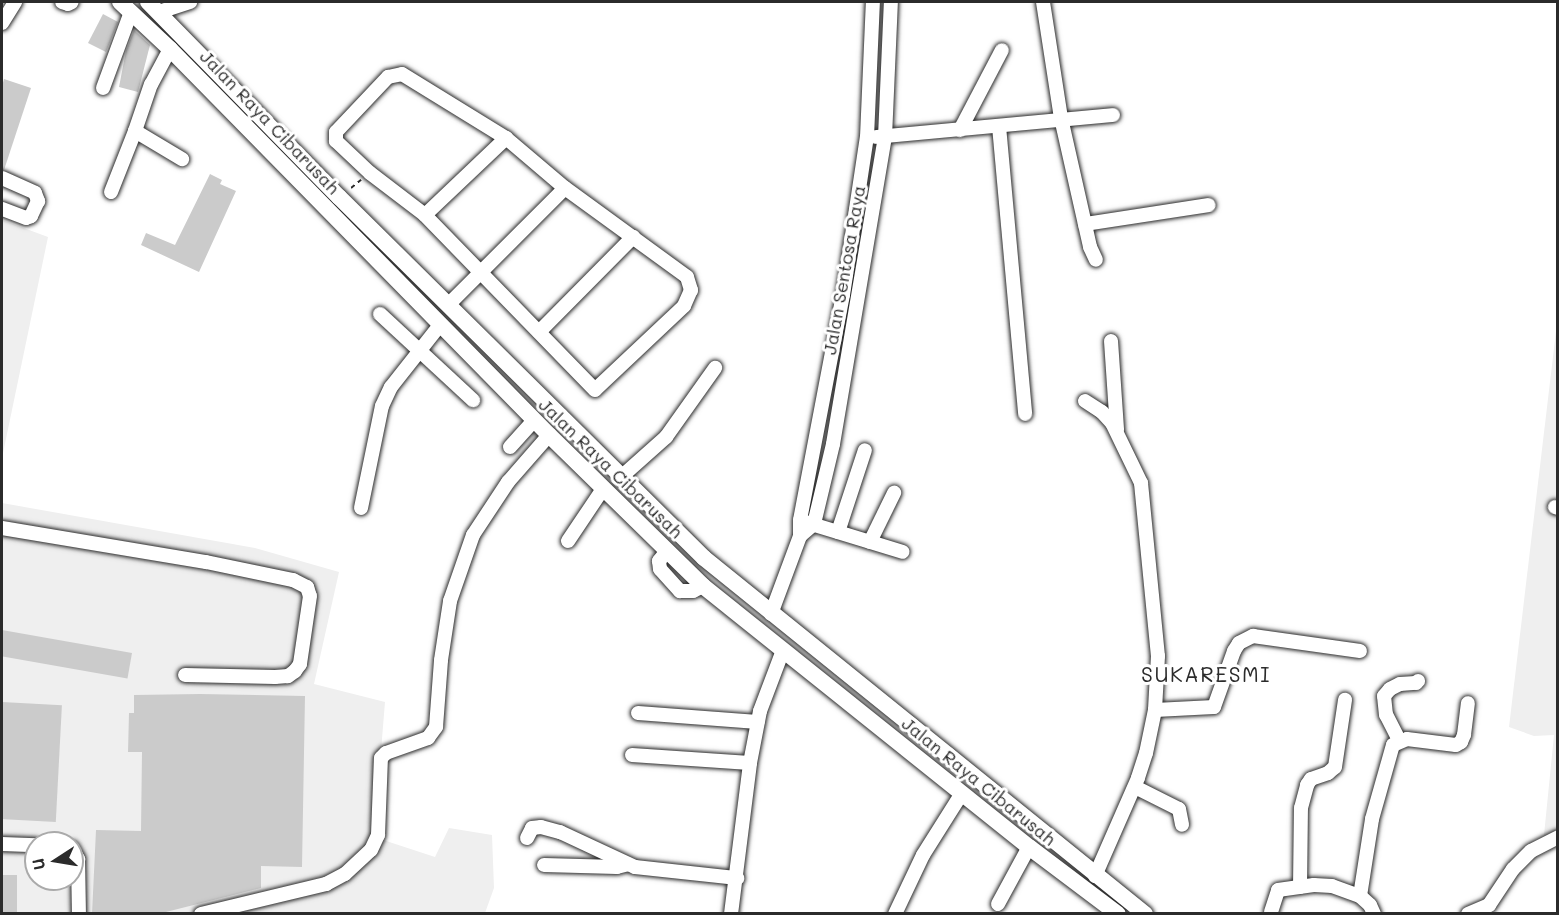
<!DOCTYPE html>
<style>
body{margin:0}
#map{position:relative;width:1559px;height:915px;overflow:hidden;background:#fff;font-family:Mali,sans-serif}
div>[style]{position:absolute}
.built>*{inset:0;background:#efefef}
.building>*{inset:0;background:#cbcbcb;transform-origin:0 0}
.path>*{height:2px;margin-top:-1px;transform-origin:0;background:repeating-linear-gradient(90deg,#2b2b2b 0 4.5px,transparent 0 9px)}
.roads{filter:drop-shadow(0 0 2px #2b2b2b) drop-shadow(0 0 2px #2b2b2b)}
.minor>*{height:14px;margin:-7px;padding:0 7px;transform-origin:7px;border-radius:7px;background:#fff}
.major>*{height:16px;margin:-8px;padding:0 8px;transform-origin:8px;border-radius:8px;background:#fff}
span{translate:-50% -50%;white-space:nowrap;text-align:center;line-height:1.15;-webkit-text-stroke:6px #fff;paint-order:stroke}
.street-label{font-size:18px;color:#2b2b2b}
.quarter-label{font-size:21px;color:#2b2b2b;letter-spacing:1.5px}
.frame{position:absolute;inset:0;border:3px solid #2b2b2b;pointer-events:none}
.north{position:absolute;left:24px;top:831px;width:60px;height:60px;box-sizing:border-box;background:#fff;border:2px solid #aaa;border-radius:50%;rotate:258deg;font-size:16px;font-weight:700;line-height:24px;text-align:center;color:#2b2b2b}
.north::after{content:'';display:block;margin:auto;width:21px;height:27px;background:#2b2b2b;clip-path:polygon(50% 0,100% 100%,50% 72%,0 100%)}
</style>
<div id="map">
<div class="built">
<div style="clip-path:polygon(2px 220px,48px 237px,2px 458px)"></div>
<div style="clip-path:polygon(1557px 323px,1557px 841px,1543px 845px,1554px 735px,1534px 736px,1509px 727px)"></div>
<div style="clip-path:polygon(evenodd,2px 503px,255px 548px,339px 572px,314px 684px,385px 702px,374px 837px,435px 857px,449px 828px,492px 835px,494px 888px,485px 913px,2px 913px,2px 503px,36px 843px,72px 843px,72px 879px,36px 879px,36px 843px)"></div>
</div>
<div class="building">
<div style="clip-path:polygon(103px 14px,118px 22px,106px 52px,88px 43px)"></div>
<div style="clip-path:polygon(134px 30px,150px 45px,138px 92px,119px 87px,126px 51px)"></div>
<div style="clip-path:polygon(4px 79px,31px 88px,4px 170px,2px 169px,2px 86px)"></div>
<div style="clip-path:polygon(210px 174px,222px 180px,220px 184px,236px 191px,199px 272px,141px 245px,146px 233px,175px 245px)"></div>
<div style="left:2px;top:630px;width:132px;height:26px;rotate:10deg"></div>
<div style="clip-path:polygon(200px 694px,305px 696px,302px 867px,261px 866px,261px 888px,158px 914px,92px 914px,96px 830px,141px 831px,142px 752px,128px 752px,129px 713px,134px 713px,134px 695px)"></div>
<div style="left:2px;top:702px;width:60px;height:117px;rotate:3deg"></div>
<div style="left:2px;top:875px;width:15px;height:39px"></div>
</div>
<div class="path">
<div style="left:351px;top:188px;width:13px;rotate:-39deg"></div>
</div>
<div class="roads">
<div class="minor">
<div style="left:62px;top:2px;width:6px;rotate:18deg"></div>
<div style="left:68px;top:4px;width:4px;rotate:-27deg"></div>
<div style="left:1043px;top:2px;width:117px;rotate:81.2deg"></div>
<div style="left:1061px;top:118px;width:132px;rotate:77.3deg"></div>
<div style="left:1090px;top:247px;width:14px;rotate:65deg"></div>
<div style="left:159px;top:12px;width:33px;rotate:-18deg"></div>
<div style="left:2px;top:23px;width:25px;rotate:-58deg"></div>
<div style="left:170px;top:49px;width:40px;rotate:118deg"></div>
<div style="left:151px;top:84px;width:50px;rotate:108.8deg"></div>
<div style="left:135px;top:131px;width:55px;rotate:30.8deg"></div>
<div style="left:402px;top:74px;width:122px;rotate:31.6deg"></div>
<div style="left:506px;top:138px;width:77px;rotate:40.3deg"></div>
<div style="left:565px;top:188px;width:151px;rotate:36.1deg"></div>
<div style="left:687px;top:277px;width:14px;rotate:73deg"></div>
<div style="left:691px;top:290px;width:17px;rotate:114deg"></div>
<div style="left:684px;top:306px;width:122px;rotate:136.7deg"></div>
<div style="left:595px;top:390px;width:244px;rotate:-134.2deg"></div>
<div style="left:425px;top:215px;width:69px;rotate:-142.6deg"></div>
<div style="left:370px;top:173px;width:47px;rotate:-136.7deg"></div>
<div style="left:336px;top:141px;width:9px;rotate:-90deg"></div>
<div style="left:336px;top:132px;width:76px;rotate:-46.6deg"></div>
<div style="left:388px;top:77px;width:14px;rotate:-12deg"></div>
<div style="left:103px;top:88px;width:81px;rotate:-69.8deg"></div>
<div style="left:999px;top:126px;width:289px;rotate:84.8deg"></div>
<div style="left:960px;top:130px;width:90px;rotate:-62.3deg"></div>
<div style="left:876px;top:137px;width:238px;rotate:-5.3deg"></div>
<div style="left:2px;top:178px;width:36px;rotate:24deg"></div>
<div style="left:35px;top:193px;width:9px;rotate:69deg"></div>
<div style="left:38px;top:201px;width:17px;rotate:115deg"></div>
<div style="left:31px;top:216px;width:5px;rotate:158deg"></div>
<div style="left:26px;top:218px;width:26px;rotate:-159deg"></div>
<div style="left:111px;top:192px;width:66px;rotate:-68.5deg"></div>
<div style="left:425px;top:215px;width:112px;rotate:-43.5deg"></div>
<div style="left:1085px;top:224px;width:125px;rotate:-8.7deg"></div>
<div style="left:448px;top:305px;width:165px;rotate:-45deg"></div>
<div style="left:380px;top:314px;width:127px;rotate:42.8deg"></div>
<div style="left:539px;top:332px;width:134px;rotate:-45.3deg"></div>
<div style="left:1111px;top:341px;width:89px;rotate:86.1deg"></div>
<div style="left:1085px;top:401px;width:20px;rotate:33deg"></div>
<div style="left:1102px;top:412px;width:15px;rotate:48deg"></div>
<div style="left:1112px;top:423px;width:67px;rotate:64.2deg"></div>
<div style="left:1141px;top:483px;width:174px;rotate:84.4deg"></div>
<div style="left:1158px;top:656px;width:54px;rotate:93.2deg"></div>
<div style="left:1155px;top:710px;width:44px;rotate:101.8deg"></div>
<div style="left:1146px;top:753px;width:26px;rotate:108deg"></div>
<div style="left:1138px;top:778px;width:107px;rotate:113.7deg"></div>
<div style="left:510px;top:447px;width:36px;rotate:-48deg"></div>
<div style="left:620px;top:478px;width:62px;rotate:-41.7deg"></div>
<div style="left:666px;top:437px;width:85px;rotate:-54.6deg"></div>
<div style="left:1555px;top:507px;width:3px;rotate:18deg"></div>
<div style="left:361px;top:508px;width:104px;rotate:-78.4deg"></div>
<div style="left:382px;top:406px;width:21px;rotate:-65deg"></div>
<div style="left:391px;top:387px;width:79px;rotate:-51.7deg"></div>
<div style="left:805px;top:522px;width:102px;rotate:17deg"></div>
<div style="left:2px;top:528px;width:207px;rotate:9.5deg"></div>
<div style="left:206px;top:562px;width:89px;rotate:11.7deg"></div>
<div style="left:293px;top:580px;width:16px;rotate:27deg"></div>
<div style="left:307px;top:587px;width:9px;rotate:72deg"></div>
<div style="left:310px;top:596px;width:69px;rotate:98.4deg"></div>
<div style="left:300px;top:664px;width:9px;rotate:126deg"></div>
<div style="left:295px;top:671px;width:9px;rotate:144deg"></div>
<div style="left:288px;top:676px;width:13px;rotate:176deg"></div>
<div style="left:275px;top:677px;width:90px;rotate:-178.7deg"></div>
<div style="left:838px;top:532px;width:86px;rotate:-71.8deg"></div>
<div style="left:800px;top:536px;width:18px;rotate:-41deg"></div>
<div style="left:814px;top:524px;width:82px;rotate:-76.6deg"></div>
<div style="left:833px;top:444px;width:311px;rotate:-80.4deg"></div>
<div style="left:885px;top:137px;width:135px;rotate:-87.5deg"></div>
<div style="left:568px;top:541px;width:63px;rotate:-56.1deg"></div>
<div style="left:870px;top:542px;width:55px;rotate:-63.9deg"></div>
<div style="left:667px;top:551px;width:13px;rotate:129deg"></div>
<div style="left:659px;top:561px;width:8px;rotate:83deg"></div>
<div style="left:660px;top:569px;width:30px;rotate:48deg"></div>
<div style="left:680px;top:591px;width:13px"></div>
<div style="left:693px;top:591px;width:11px;rotate:-27deg"></div>
<div style="left:771px;top:614px;width:83px;rotate:-69.6deg"></div>
<div style="left:800px;top:536px;width:16px;rotate:-90deg"></div>
<div style="left:800px;top:520px;width:229px;rotate:-79.2deg"></div>
<div style="left:843px;top:295px;width:160px;rotate:-81.4deg"></div>
<div style="left:867px;top:137px;width:135px;rotate:-87.5deg"></div>
<div style="left:1155px;top:710px;width:59px;rotate:-2.9deg"></div>
<div style="left:1214px;top:707px;width:59px;rotate:-70.3deg"></div>
<div style="left:1234px;top:651px;width:9px;rotate:-58deg"></div>
<div style="left:1239px;top:643px;width:16px;rotate:-27deg"></div>
<div style="left:1253px;top:636px;width:108px;rotate:8deg"></div>
<div style="left:638px;top:713px;width:120px;rotate:4.3deg"></div>
<div style="left:1399px;top:740px;width:28px;rotate:-117deg"></div>
<div style="left:1386px;top:715px;width:19px;rotate:-96deg"></div>
<div style="left:1384px;top:696px;width:9px;rotate:-49deg"></div>
<div style="left:1390px;top:689px;width:11px;rotate:-27deg"></div>
<div style="left:1400px;top:684px;width:16px;rotate:-4deg"></div>
<div style="left:1416px;top:683px;width:3px;rotate:-45deg"></div>
<div style="left:632px;top:755px;width:118px;rotate:3.9deg"></div>
<div style="left:1135px;top:787px;width:49px;rotate:26.6deg"></div>
<div style="left:1179px;top:809px;width:16px;rotate:79deg"></div>
<div style="left:527px;top:838px;width:11px;rotate:-63deg"></div>
<div style="left:532px;top:828px;width:9px;rotate:-6deg"></div>
<div style="left:541px;top:827px;width:20px;rotate:15deg"></div>
<div style="left:560px;top:832px;width:83px;rotate:25deg"></div>
<div style="left:635px;top:867px;width:103px;rotate:6.2deg"></div>
<div style="left:2px;top:844px;width:34px;rotate:2deg"></div>
<div style="left:72px;top:848px;width:13px;rotate:61deg"></div>
<div style="left:78px;top:859px;width:55px;rotate:89deg"></div>
<div style="left:544px;top:865px;width:73px;rotate:1.6deg"></div>
<div style="left:617px;top:867px;width:11px;rotate:-15deg"></div>
<div style="left:1300px;top:887px;width:79px;rotate:-89.3deg"></div>
<div style="left:1301px;top:808px;width:24px;rotate:-75deg"></div>
<div style="left:1307px;top:785px;width:7px;rotate:-56deg"></div>
<div style="left:1311px;top:779px;width:18px;rotate:-19deg"></div>
<div style="left:1328px;top:773px;width:9px;rotate:-41deg"></div>
<div style="left:1335px;top:767px;width:68px;rotate:-81.5deg"></div>
<div style="left:1360px;top:896px;width:78px;rotate:-81.1deg"></div>
<div style="left:1372px;top:819px;width:77px;rotate:-74.2deg"></div>
<div style="left:1393px;top:745px;width:15px;rotate:-23deg"></div>
<div style="left:1407px;top:739px;width:49px;rotate:7deg"></div>
<div style="left:1456px;top:745px;width:6px;rotate:-31deg"></div>
<div style="left:1461px;top:742px;width:8px;rotate:-67deg"></div>
<div style="left:1464px;top:735px;width:32px;rotate:-83deg"></div>
<div style="left:998px;top:904px;width:65px;rotate:-61.5deg"></div>
<div style="left:1271px;top:912px;width:23px;rotate:-72deg"></div>
<div style="left:1278px;top:890px;width:36px;rotate:-8deg"></div>
<div style="left:1314px;top:885px;width:18px;rotate:3deg"></div>
<div style="left:1332px;top:886px;width:30px;rotate:20deg"></div>
<div style="left:1360px;top:896px;width:13px;rotate:42deg"></div>
<div style="left:1370px;top:905px;width:10px;rotate:66deg"></div>
<div style="left:201px;top:914px;width:129px;rotate:-13.5deg"></div>
<div style="left:326px;top:884px;width:21px;rotate:-28deg"></div>
<div style="left:345px;top:874px;width:35px;rotate:-43deg"></div>
<div style="left:371px;top:850px;width:17px;rotate:-65deg"></div>
<div style="left:378px;top:835px;width:77px;rotate:-87.8deg"></div>
<div style="left:381px;top:758px;width:7px;rotate:-45deg"></div>
<div style="left:386px;top:753px;width:45px;rotate:-19.7deg"></div>
<div style="left:428px;top:738px;width:14px;rotate:-54deg"></div>
<div style="left:436px;top:727px;width:67px;rotate:-85.7deg"></div>
<div style="left:441px;top:660px;width:60px;rotate:-81.3deg"></div>
<div style="left:450px;top:601px;width:70px;rotate:-70.8deg"></div>
<div style="left:473px;top:535px;width:64px;rotate:-56.6deg"></div>
<div style="left:508px;top:482px;width:62px;rotate:-48.9deg"></div>
<div style="left:731px;top:914px;width:152px;rotate:-82.8deg"></div>
<div style="left:750px;top:763px;width:53px;rotate:-79.1deg"></div>
<div style="left:760px;top:711px;width:65px;rotate:-69.3deg"></div>
<div style="left:895px;top:914px;width:65px;rotate:-64.6deg"></div>
<div style="left:923px;top:855px;width:73px;rotate:-57.8deg"></div>
<div style="left:1468px;top:914px;width:23px;rotate:-23deg"></div>
<div style="left:1489px;top:905px;width:43px;rotate:-56.3deg"></div>
<div style="left:1513px;top:869px;width:25px;rotate:-45deg"></div>
<div style="left:1531px;top:851px;width:30px;rotate:-27deg"></div>
</div>
<div class="major">
<div style="left:120px;top:2px;width:69px;rotate:43.2deg"></div>
<div style="left:170px;top:49px;width:541px;rotate:45.52deg"></div>
<div style="left:549px;top:435px;width:216px;rotate:44.4deg"></div>
<div style="left:703px;top:586px;width:418px;rotate:38.7deg"></div>
<div style="left:1029px;top:847px;width:111px;rotate:37deg"></div>
<div style="left:148px;top:2px;width:273px;rotate:45.6deg"></div>
<div style="left:339px;top:197px;width:513px;rotate:44.68deg"></div>
<div style="left:704px;top:558px;width:567px;rotate:38.91deg"></div>
</div>
</div>
<div class="street-label">
<span style="left:270px;top:122px;rotate:46deg">Jalan Raya Cibarusah</span>
<span style="left:844px;top:270px;rotate:-80deg">Jalan Sentosa Raya</span>
<span style="left:611px;top:468px;rotate:44deg">Jalan Raya Cibarusah</span>
<span style="left:979px;top:781px;rotate:39deg">Jalan Raya Cibarusah</span>
</div>
<div class="quarter-label">
<span style="left:1206px;top:674px">SUKARESMI</span>
</div>
<div class="frame"></div>
<div class="north">U</div>
</div>
